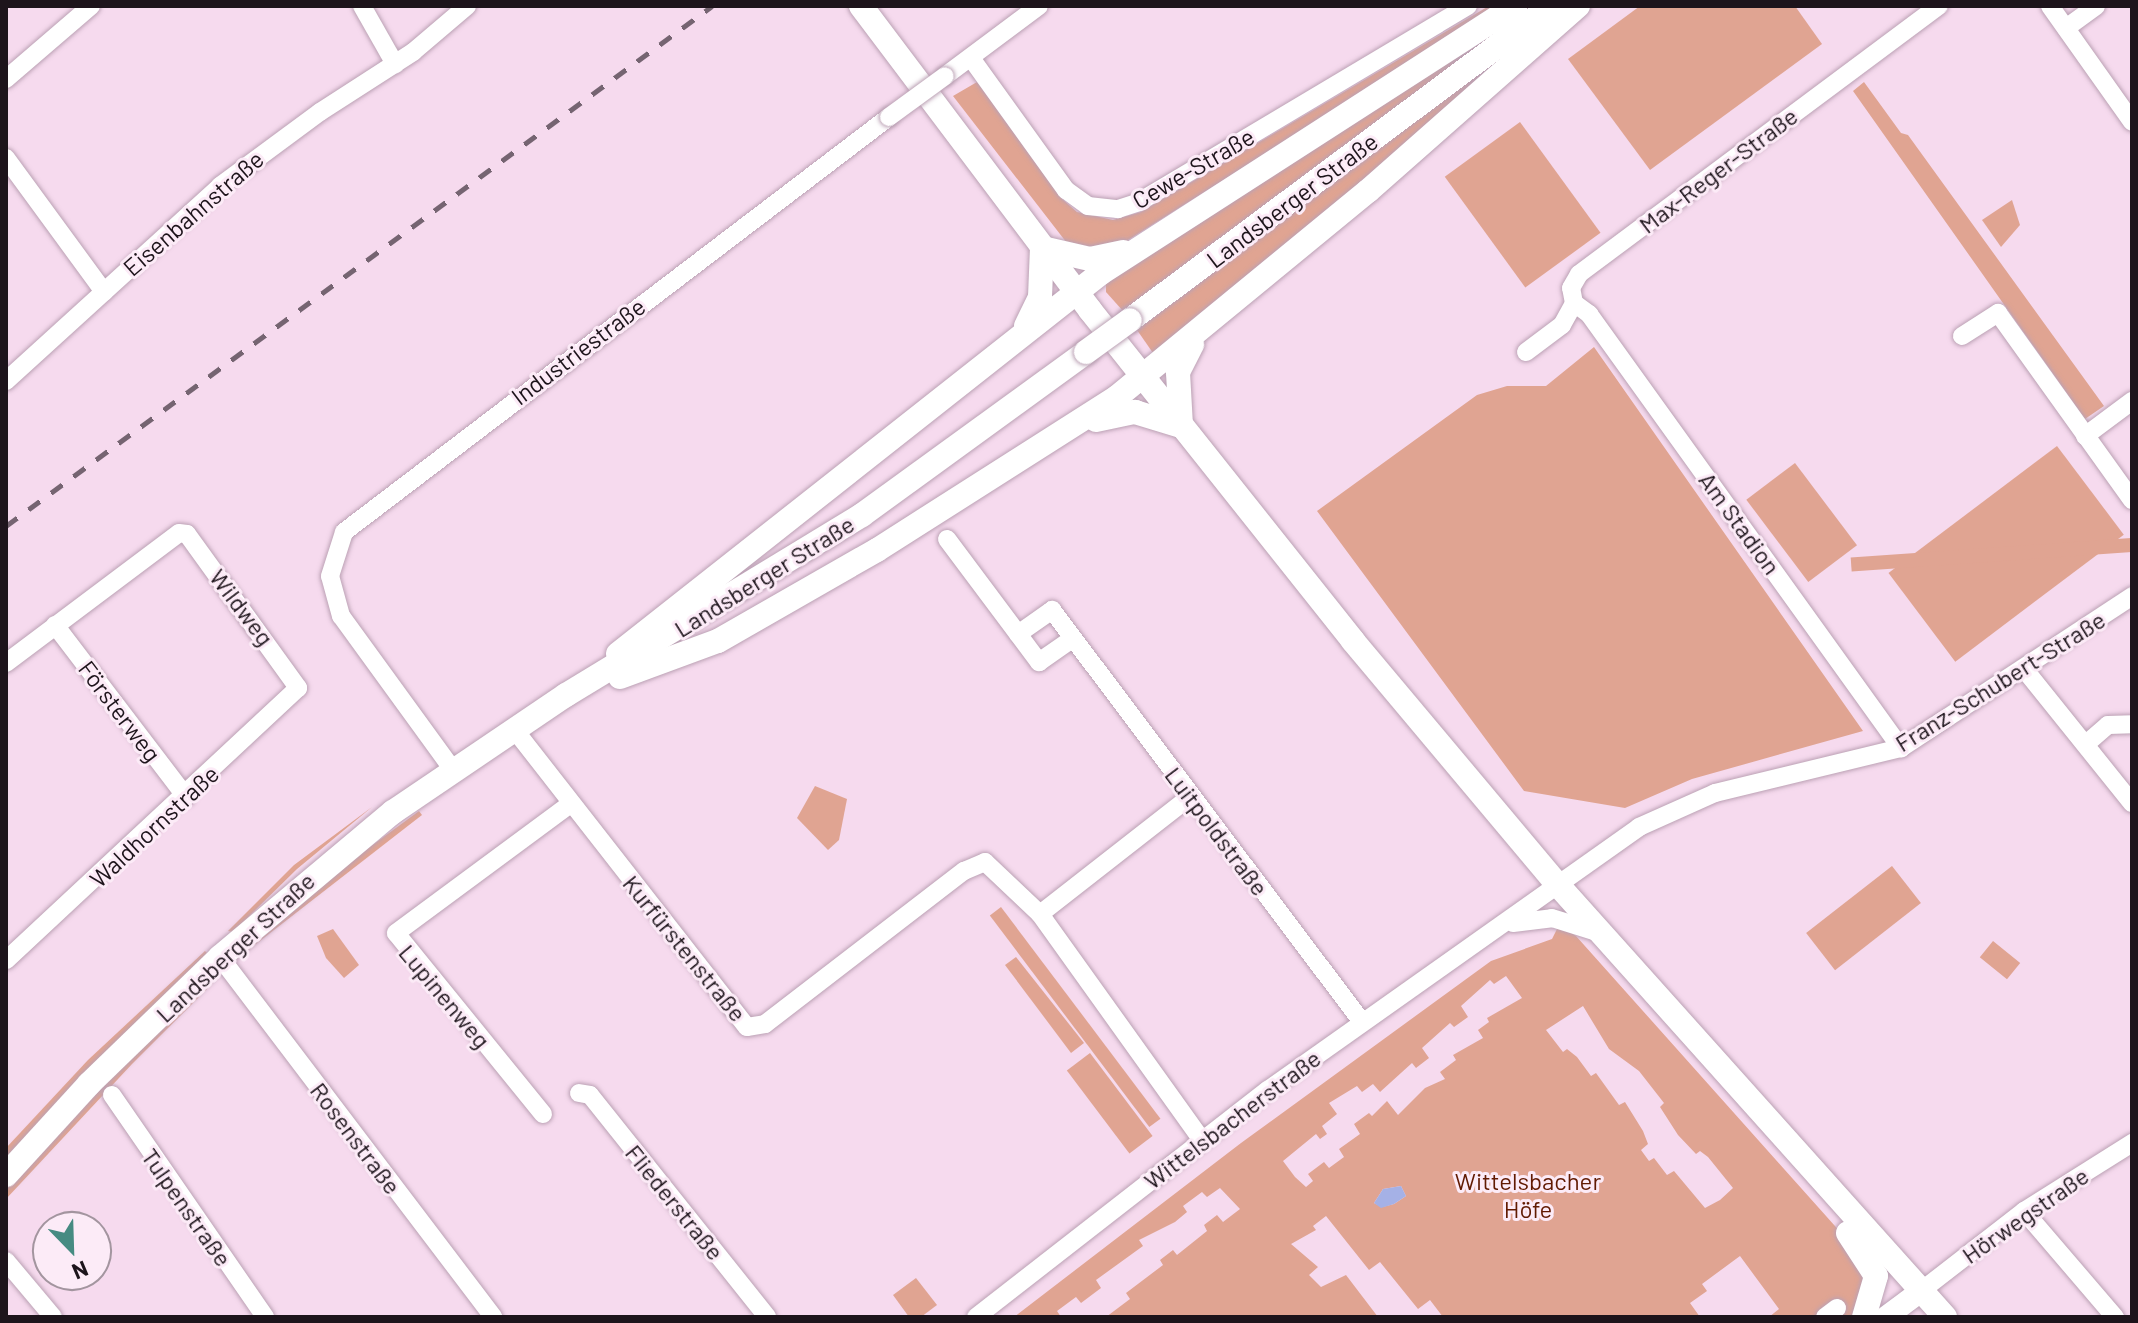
<!DOCTYPE html>
<meta charset="utf-8">
<style>
body{margin:0}
#map{position:relative;width:2138px;height:1323px;overflow:hidden;background:#f6daee;font-family:Barlow,sans-serif}
div>[style]{position:absolute}
.green>*{inset:0;background:#e0a492;transform-origin:0 0}
.water>*{inset:0;background:#a5b1e6}
.roads{filter:drop-shadow(0 0 2px #bba1b4) drop-shadow(0 0 2px #bba1b4)}
.minor>*{height:18px;margin:-9px;padding:0 9px;transform-origin:9px;border-radius:9px;background:#fff}
.tertiary>*{height:22px;margin:-11px;padding:0 11px;transform-origin:11px;border-radius:11px;background:#fff}
.secondary>*{height:24px;margin:-12px;padding:0 12px;transform-origin:12px;border-radius:12px;background:#fff}
.rail>*{height:5px;margin-top:-2.5px;transform-origin:0;background:repeating-linear-gradient(90deg,#756471 0 14px,transparent 0 28px)}
.bridges{filter:drop-shadow(0 0 2px #bba1b4) drop-shadow(0 0 2px #bba1b4)}
.minor-bridge>*{height:18px;margin:-9px;padding:0 9px;transform-origin:9px;border-radius:9px;background:#fff}
.secondary-bridge>*{height:24px;margin:-12px;padding:0 12px;transform-origin:12px;border-radius:12px;background:#fff}
span{translate:-50% -50%;white-space:nowrap;text-align:center;line-height:1.15;-webkit-text-stroke:6px #fcebf7;paint-order:stroke}
.street-label{font-size:24px;color:#1d141b}
.park-label{font-size:24px;color:#611a02}
.frame{position:absolute;inset:0;border:8px solid #1d141b;pointer-events:none}
.north{position:absolute;left:32px;top:1211px;width:80px;height:80px;box-sizing:border-box;background:#fcebf7;border:2px solid #a3959f;border-radius:50%;rotate:157deg;font-size:22px;font-weight:700;line-height:32px;text-align:center;color:#1d141b}
.north::after{content:'';display:block;margin:auto;width:28px;height:36px;background:#468b82;clip-path:polygon(50% 0,100% 100%,50% 72%,0 100%)}
</style>
<div id="map">
<div class="green">
<div style="clip-path:polygon(1489px 6px,1500px 6px,1112px 250px,1070px 247px,953px 96px,977px 82px,1061px 198px,1077px 212px,1113px 220px,1141px 212px)"></div>
<div style="clip-path:polygon(1640px 6px,1795px 6px,1822px 44px,1650px 170px,1568px 59px)"></div>
<div style="clip-path:polygon(1512px 21px,1123px 311px,1106px 292px,1106px 282px)"></div>
<div style="clip-path:polygon(1523px 41px,1519px 51px,1153px 353px,1137px 330px)"></div>
<div style="clip-path:polygon(1864px 82px,1901px 133px,1908px 135px,2104px 406px,2085px 419px,1853px 91px)"></div>
<div style="left:1520px;top:122px;width:137px;height:93px;rotate:54deg"></div>
<div style="clip-path:polygon(2012px 200px,2020px 225px,2001px 247px,1982px 220px)"></div>
<div style="clip-path:polygon(1594px 347px,1863px 731px,1692px 779px,1625px 808px,1524px 791px,1317px 511px,1477px 395px,1507px 386px,1546px 386px)"></div>
<div style="left:2057px;top:446px;width:111px;height:211px;rotate:53deg"></div>
<div style="left:1795px;top:463px;width:103px;height:61px;rotate:53deg"></div>
<div style="left:2131px;top:538px;width:14px;height:281px;rotate:86deg"></div>
<div style="clip-path:polygon(815px 786px,847px 799px,839px 840px,828px 850px,797px 818px)"></div>
<div style="clip-path:polygon(372px 807px,297px 869px,233px 932px,228px 931px,294px 865px)"></div>
<div style="clip-path:polygon(419px 811px,422px 815px,247px 951px,359px 855px)"></div>
<div style="left:1892px;top:866px;width:47px;height:109px;rotate:52deg"></div>
<div style="left:1001px;top:907px;width:265px;height:14px;rotate:53deg"></div>
<div style="clip-path:polygon(evenodd,1559px 925px,1576px 936px,1860px 1254px,1867px 1277px,1852px 1317px,1769px 1317px,1779px 1309px,1740px 1256px,1702px 1284px,1707px 1291px,1690px 1303px,1700px 1317px,1443px 1317px,1430px 1300px,1418px 1309px,1380px 1262px,1369px 1270px,1326px 1216px,1313px 1226px,1316px 1230px,1291px 1244px,1318px 1267px,1309px 1275px,1321px 1287px,1346px 1275px,1378px 1317px,1106px 1317px,1130px 1299px,1126px 1293px,1163px 1265px,1160px 1260px,1173px 1250px,1177px 1255px,1207px 1231px,1204px 1225px,1217px 1215px,1223px 1222px,1240px 1209px,1220px 1188px,1207px 1197px,1202px 1192px,1183px 1206px,1187px 1212px,1175px 1222px,1139px 1240px,1143px 1246px,1096px 1280px,1101px 1288px,1081px 1303px,1076px 1297px,1057px 1311px,1061px 1317px,1014px 1317px,1241px 1143px,1491px 961px,1552px 939px,1559px 925px,1506px 976px,1522px 998px,1487px 1018px,1489px 1022px,1478px 1030px,1483px 1038px,1453px 1055px,1456px 1060px,1440px 1072px,1445px 1079px,1425px 1088px,1398px 1115px,1387px 1101px,1372px 1116px,1369px 1113px,1354px 1124px,1360px 1134px,1339px 1149px,1344px 1157px,1329px 1168px,1324px 1162px,1308px 1174px,1313px 1181px,1306px 1187px,1295px 1177px,1283px 1161px,1316px 1134px,1320px 1139px,1327px 1134px,1322px 1126px,1337px 1114px,1329px 1103px,1357px 1086px,1362px 1092px,1373px 1084px,1380px 1092px,1412px 1063px,1416px 1068px,1429px 1058px,1422px 1048px,1450px 1023px,1454px 1027px,1468px 1017px,1461px 1006px,1490px 980px,1494px 984px,1506px 976px,1559px 925px,1583px 1006px,1609px 1049px,1639px 1071px,1664px 1103px,1660px 1107px,1678px 1135px,1696px 1154px,1700px 1151px,1708px 1157px,1733px 1188px,1720px 1200px,1705px 1208px,1674px 1171px,1667px 1175px,1654px 1158px,1649px 1161px,1641px 1150px,1648px 1144px,1643px 1131px,1625px 1102px,1619px 1105px,1596px 1073px,1591px 1076px,1577px 1057px,1567px 1049px,1563px 1052px,1546px 1030px,1583px 1006px,1559px 925px,1401px 1186px,1406px 1196px,1394px 1204px,1382px 1207px,1374px 1203px,1383px 1189px,1401px 1186px)"></div>
<div style="clip-path:polygon(333px 929px,359px 965px,344px 978px,326px 958px,317px 936px)"></div>
<div style="left:1993px;top:941px;width:35px;height:21px;rotate:39deg"></div>
<div style="clip-path:polygon(205px 951px,207px 953px,6px 1159px,6px 1148px,88px 1060px)"></div>
<div style="clip-path:polygon(1016px 957px,1084px 1043px,1071px 1053px,1005px 965px)"></div>
<div style="clip-path:polygon(214px 982px,132px 1064px,6px 1199px,6px 1190px,109px 1079px)"></div>
<div style="left:1090px;top:1053px;width:104px;height:29px;rotate:53deg"></div>
<div style="clip-path:polygon(916px 1278px,937px 1305px,921px 1317px,909px 1317px,893px 1295px)"></div>
</div>
<div class="water">
<div style="clip-path:polygon(1401px 1186px,1406px 1196px,1394px 1204px,1381px 1208px,1374px 1203px,1383px 1189px)"></div>
</div>
<div class="roads">
<div class="minor">
<div style="left:362px;top:6px;width:67px;rotate:60.4deg"></div>
<div style="left:2050px;top:6px;width:142px;rotate:54.7deg"></div>
<div style="left:2066px;top:28px;width:37px;rotate:-36deg"></div>
<div style="left:971px;top:58px;width:163px;rotate:54.3deg"></div>
<div style="left:1066px;top:190px;width:27px;rotate:36deg"></div>
<div style="left:1088px;top:206px;width:30px;rotate:6deg"></div>
<div style="left:1118px;top:209px;width:22px;rotate:-18deg"></div>
<div style="left:1139px;top:202px;width:383px;rotate:-30.8deg"></div>
<div style="left:945px;top:76px;width:117px;rotate:-36.7deg"></div>
<div style="left:6px;top:79px;width:112px;rotate:-40.7deg"></div>
<div style="left:6px;top:158px;width:166px;rotate:53.8deg"></div>
<div style="left:1574px;top:303px;width:19px;rotate:36deg"></div>
<div style="left:1589px;top:314px;width:535px;rotate:54.29deg"></div>
<div style="left:1962px;top:336px;width:43px;rotate:-32.6deg"></div>
<div style="left:1998px;top:313px;width:230px;rotate:54.4deg"></div>
<div style="left:1526px;top:352px;width:45px;rotate:-36.9deg"></div>
<div style="left:1562px;top:325px;width:25px;rotate:-61deg"></div>
<div style="left:1574px;top:303px;width:15px;rotate:-101deg"></div>
<div style="left:1571px;top:288px;width:16px;rotate:-60deg"></div>
<div style="left:1579px;top:274px;width:449px;rotate:-36.7deg"></div>
<div style="left:6px;top:381px;width:290px;rotate:-42.3deg"></div>
<div style="left:220px;top:186px;width:124px;rotate:-36.5deg"></div>
<div style="left:320px;top:112px;width:111px;rotate:-32.8deg"></div>
<div style="left:413px;top:52px;width:71px;rotate:-40.4deg"></div>
<div style="left:2085px;top:436px;width:59px;rotate:-36.7deg"></div>
<div style="left:947px;top:539px;width:154px;rotate:53.2deg"></div>
<div style="left:1039px;top:662px;width:40px;rotate:-34.9deg"></div>
<div style="left:55px;top:625px;width:216px;rotate:52.7deg"></div>
<div style="left:1018px;top:634px;width:42px;rotate:-35.2deg"></div>
<div style="left:1052px;top:610px;width:516px;rotate:53.04deg"></div>
<div style="left:6px;top:663px;width:216px;rotate:-36.9deg"></div>
<div style="left:179px;top:533px;width:8px;rotate:7deg"></div>
<div style="left:187px;top:534px;width:190px;rotate:54.2deg"></div>
<div style="left:298px;top:688px;width:399px;rotate:137deg"></div>
<div style="left:2025px;top:670px;width:171px;rotate:51.2deg"></div>
<div style="left:514px;top:729px;width:378px;rotate:52deg"></div>
<div style="left:747px;top:1027px;width:18px;rotate:-9deg"></div>
<div style="left:765px;top:1024px;width:251px;rotate:-37.6deg"></div>
<div style="left:964px;top:871px;width:23px;rotate:-23deg"></div>
<div style="left:985px;top:862px;width:76px;rotate:43.4deg"></div>
<div style="left:1040px;top:914px;width:277px;rotate:54.4deg"></div>
<div style="left:2086px;top:744px;width:29px;rotate:-41deg"></div>
<div style="left:2108px;top:725px;width:24px;rotate:-2deg"></div>
<div style="left:453px;top:770px;width:190px;rotate:-126deg"></div>
<div style="left:341px;top:616px;width:41px;rotate:-105.4deg"></div>
<div style="left:330px;top:576px;width:46px;rotate:-72.3deg"></div>
<div style="left:344px;top:532px;width:685px;rotate:-37.29deg"></div>
<div style="left:1040px;top:914px;width:190px;rotate:-38deg"></div>
<div style="left:1513px;top:923px;width:39px;rotate:-7deg"></div>
<div style="left:1552px;top:918px;width:50px;rotate:17.4deg"></div>
<div style="left:220px;top:957px;width:452px;rotate:52.8deg"></div>
<div style="left:579px;top:1093px;width:11px;rotate:10deg"></div>
<div style="left:590px;top:1095px;width:284px;rotate:51.4deg"></div>
<div style="left:112px;top:1095px;width:270px;rotate:55.4deg"></div>
<div style="left:543px;top:1114px;width:233px;rotate:-129.1deg"></div>
<div style="left:396px;top:933px;width:215px;rotate:-36.5deg"></div>
<div style="left:2024px;top:1211px;width:140px;rotate:49.4deg"></div>
<div style="left:6px;top:1261px;width:73px;rotate:50deg"></div>
<div style="left:1921px;top:1291px;width:130px;rotate:-37.8deg"></div>
<div style="left:2024px;top:1211px;width:128px;rotate:-32.2deg"></div>
<div style="left:976px;top:1317px;width:370px;rotate:-37.9deg"></div>
<div style="left:1268px;top:1090px;width:455px;rotate:-35.3deg"></div>
<div style="left:1639px;top:827px;width:83px;rotate:-24.1deg"></div>
<div style="left:1715px;top:793px;width:191px;rotate:-13.6deg"></div>
<div style="left:1901px;top:748px;width:277px;rotate:-33.3deg"></div>
<div style="left:1825px;top:1317px;width:15px;rotate:-37deg"></div>
</div>
<div class="tertiary">
<div style="left:1886px;top:1317px;width:44px;rotate:-36.6deg"></div>
</div>
<div class="secondary">
<div style="left:861px;top:6px;width:381px;rotate:53deg"></div>
<div style="left:1090px;top:310px;width:423px;rotate:51.5deg"></div>
<div style="left:1353px;top:641px;width:319px;rotate:50deg"></div>
<div style="left:1558px;top:885px;width:580px;rotate:48.14deg"></div>
<div style="left:1042px;top:248px;width:49px;rotate:12.9deg"></div>
<div style="left:1090px;top:259px;width:34px;rotate:-12deg"></div>
<div style="left:1130px;top:320px;width:525px;rotate:-36.72deg"></div>
<div style="left:1026px;top:326px;width:32px;rotate:-64deg"></div>
<div style="left:1040px;top:297px;width:49px;rotate:-87.7deg"></div>
<div style="left:1096px;top:420px;width:40px;rotate:-12deg"></div>
<div style="left:1135px;top:412px;width:48px;rotate:16.9deg"></div>
<div style="left:1181px;top:426px;width:54px;rotate:-93.2deg"></div>
<div style="left:1178px;top:372px;width:31px;rotate:-63deg"></div>
<div style="left:618px;top:654px;width:615px;rotate:-38.27deg"></div>
<div style="left:1101px;top:273px;width:493px;rotate:-32.8deg"></div>
<div style="left:620px;top:677px;width:104px;rotate:-20.2deg"></div>
<div style="left:718px;top:641px;width:183px;rotate:-29.8deg"></div>
<div style="left:877px;top:550px;width:285px;rotate:-32.5deg"></div>
<div style="left:1117px;top:397px;width:325px;rotate:-39.4deg"></div>
<div style="left:1368px;top:191px;width:280px;rotate:-41.4deg"></div>
<div style="left:6px;top:1175px;width:123px;rotate:-47.6deg"></div>
<div style="left:89px;top:1084px;width:182px;rotate:-44.1deg"></div>
<div style="left:220px;top:957px;width:226px;rotate:-40deg"></div>
<div style="left:393px;top:812px;width:209px;rotate:-34.1deg"></div>
<div style="left:566px;top:695px;width:346px;rotate:-31.3deg"></div>
<div style="left:862px;top:515px;width:277px;rotate:-36deg"></div>
<div style="left:1848px;top:1233px;width:51px;rotate:56.9deg"></div>
<div style="left:1876px;top:1276px;width:43px;rotate:106.3deg"></div>
</div>
</div>
<div class="rail">
<div style="left:6px;top:526px;width:877px;rotate:-36.37deg"></div>
</div>
<div class="bridges">
<div class="minor-bridge">
<div style="left:889px;top:117px;width:69px;rotate:-36.2deg"></div>
</div>
<div class="secondary-bridge">
<div style="left:1086px;top:352px;width:54px;rotate:-36deg"></div>
</div>
</div>
<div class="street-label">
<span style="left:1193px;top:168px;rotate:-30deg">Cewe-Straße</span>
<span style="left:1718px;top:170px;rotate:-37deg">Max-Reger-Straße</span>
<span style="left:1292px;top:200px;rotate:-37deg">Landsberger Straße</span>
<span style="left:193px;top:213px;rotate:-41deg">Eisenbahnstraße</span>
<span style="left:578px;top:351px;rotate:-37deg">Industriestraße</span>
<span style="left:1740px;top:523px;rotate:54deg">Am Stadion</span>
<span style="left:764px;top:576px;rotate:-32deg">Landsberger Straße</span>
<span style="left:242px;top:607px;rotate:53deg">Wildweg</span>
<span style="left:2000px;top:681px;rotate:-32deg">Franz-Schubert-Straße</span>
<span style="left:120px;top:711px;rotate:53deg">Försterweg</span>
<span style="left:154px;top:826px;rotate:-43deg">Waldhornstraße</span>
<span style="left:1217px;top:831px;rotate:53deg">Luitpoldstraße</span>
<span style="left:235px;top:947px;rotate:-43deg">Landsberger Straße</span>
<span style="left:685px;top:948px;rotate:51deg">Kurfürstenstraße</span>
<span style="left:445px;top:996px;rotate:50deg">Lupinenweg</span>
<span style="left:1232px;top:1119px;rotate:-37deg">Wittelsbacherstraße</span>
<span style="left:356px;top:1138px;rotate:53deg">Rosenstraße</span>
<span style="left:675px;top:1202px;rotate:51deg">Fliederstraße</span>
<span style="left:187px;top:1207px;rotate:55deg">Tulpenstraße</span>
<span style="left:2025px;top:1215px;rotate:-35deg">Hörwegstraße</span>
</div>
<div class="park-label">
<span style="left:1528px;top:1195px">Wittelsbacher<br>Höfe</span>
</div>
<div class="frame"></div>
<div class="north">N</div>
</div>
